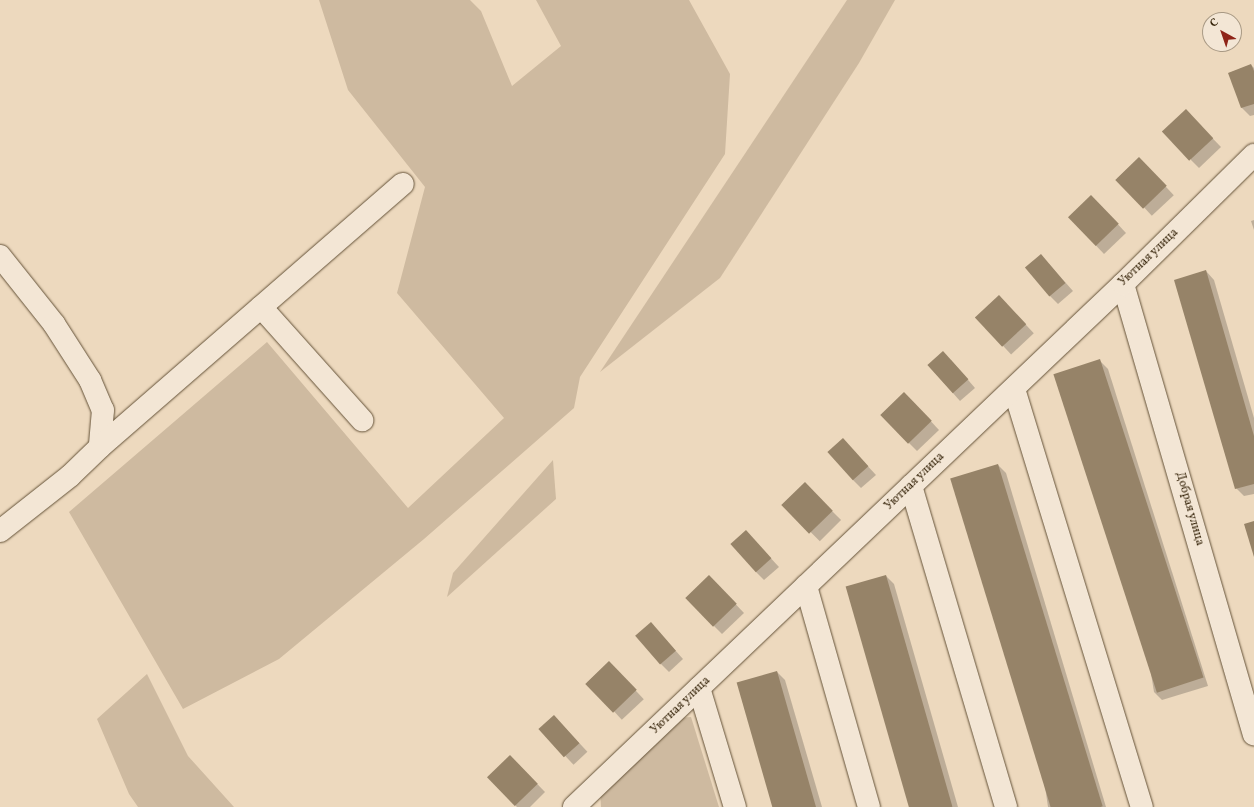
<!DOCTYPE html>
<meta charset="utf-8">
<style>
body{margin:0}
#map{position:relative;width:1254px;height:807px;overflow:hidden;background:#edd9be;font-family:Vollkorn,serif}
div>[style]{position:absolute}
.green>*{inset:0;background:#cebaa0}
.shadow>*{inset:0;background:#0003;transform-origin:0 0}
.building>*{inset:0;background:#968368;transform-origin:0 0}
.roads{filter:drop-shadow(0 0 1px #645238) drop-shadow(0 0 1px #645238)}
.minor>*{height:22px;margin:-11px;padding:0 11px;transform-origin:11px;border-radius:11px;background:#f3e6d5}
span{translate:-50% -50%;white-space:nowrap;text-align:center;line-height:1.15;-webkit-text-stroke:3.5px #f3e6d5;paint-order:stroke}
.street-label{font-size:12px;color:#37250b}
.north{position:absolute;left:1202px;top:12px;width:40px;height:40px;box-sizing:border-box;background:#f3e6d5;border:1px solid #a89984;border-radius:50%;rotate:320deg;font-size:11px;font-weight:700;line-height:16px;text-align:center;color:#37250b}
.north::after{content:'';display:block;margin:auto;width:14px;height:18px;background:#8f2418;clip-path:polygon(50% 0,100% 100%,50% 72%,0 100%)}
</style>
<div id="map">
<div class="green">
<div style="clip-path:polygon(319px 0,470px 0,481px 11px,512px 86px,561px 46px,536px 0,689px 0,730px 74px,725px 154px,580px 377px,574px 408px,424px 539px,279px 659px,183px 709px,69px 512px,267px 342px,408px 508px,504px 418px,397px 293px,425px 187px,348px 90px)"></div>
<div style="clip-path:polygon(847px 0,895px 0,859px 63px,720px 278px,600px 372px)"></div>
<div style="clip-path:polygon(553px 460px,556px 499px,447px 597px,453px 573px)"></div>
<div style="clip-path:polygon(147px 674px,188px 756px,234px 807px,138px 807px,129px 794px,97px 719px)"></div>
<div style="clip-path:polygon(691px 717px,719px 807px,601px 807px,600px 789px,680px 718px)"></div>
</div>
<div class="shadow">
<div style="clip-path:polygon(1251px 65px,1254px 68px,1254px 115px,1250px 116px,1242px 108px,1229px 73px)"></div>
<div style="clip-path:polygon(1186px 111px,1221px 147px,1199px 168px,1191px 160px)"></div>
<div style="left:1139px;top:158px;width:51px;height:30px;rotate:47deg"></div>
<div style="clip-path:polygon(1099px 204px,1126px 233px,1104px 254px,1069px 217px)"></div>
<div style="clip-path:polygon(1254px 220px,1254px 230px,1251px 221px)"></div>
<div style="clip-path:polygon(1049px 264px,1073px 291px,1058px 304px,1050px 296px)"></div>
<div style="clip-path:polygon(1206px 271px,1214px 280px,1254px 418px,1254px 494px,1244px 496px,1236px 488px)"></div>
<div style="left:999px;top:296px;width:51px;height:31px;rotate:47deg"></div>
<div style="clip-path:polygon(951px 360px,975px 388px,960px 401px,928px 365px)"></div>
<div style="clip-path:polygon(1100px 361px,1108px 369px,1208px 686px,1162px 700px,1154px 692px)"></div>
<div style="clip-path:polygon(912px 401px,939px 430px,917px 451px,909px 443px)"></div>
<div style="clip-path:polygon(851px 448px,876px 475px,861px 488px,853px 480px)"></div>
<div style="clip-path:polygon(998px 465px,1006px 473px,1106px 807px,1048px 807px)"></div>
<div style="left:805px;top:484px;width:51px;height:30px;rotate:45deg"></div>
<div style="clip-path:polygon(754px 540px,779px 567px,764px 580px,756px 572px)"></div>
<div style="clip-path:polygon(709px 576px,744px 613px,722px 634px,714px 626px)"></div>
<div style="clip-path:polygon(886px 576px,894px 584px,958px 807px,910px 807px)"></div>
<div style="clip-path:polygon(659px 632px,683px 659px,669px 672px,661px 664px)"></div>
<div style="left:609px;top:662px;width:51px;height:30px;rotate:47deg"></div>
<div style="clip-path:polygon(777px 672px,785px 680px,822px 807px,774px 807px)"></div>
<div style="left:554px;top:716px;width:49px;height:19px;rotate:47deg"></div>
<div style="clip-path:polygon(518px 764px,545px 792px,530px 807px,517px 807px,488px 777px)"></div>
</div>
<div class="building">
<div style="clip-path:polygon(1251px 64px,1254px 71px,1254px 104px,1241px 108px,1228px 73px)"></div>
<div style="left:1186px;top:109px;width:40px;height:33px;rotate:47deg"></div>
<div style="left:1139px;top:157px;width:40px;height:33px;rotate:46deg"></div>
<div style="left:1091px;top:195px;width:40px;height:32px;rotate:46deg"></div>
<div style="left:1041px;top:254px;width:38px;height:21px;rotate:50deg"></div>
<div style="clip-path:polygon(1206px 270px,1254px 436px,1254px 484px,1235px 489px,1174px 280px)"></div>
<div style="left:999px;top:295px;width:40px;height:33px;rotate:47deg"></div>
<div style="left:943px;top:351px;width:38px;height:21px;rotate:48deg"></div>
<div style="left:1100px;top:359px;width:335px;height:49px;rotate:72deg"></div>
<div style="left:904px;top:392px;width:40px;height:33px;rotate:46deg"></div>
<div style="left:843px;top:438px;width:38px;height:21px;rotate:48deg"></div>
<div style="left:998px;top:464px;width:358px;height:50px;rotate:73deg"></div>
<div style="left:805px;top:482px;width:40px;height:33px;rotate:46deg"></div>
<div style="clip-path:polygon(1254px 521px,1254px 557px,1244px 524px)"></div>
<div style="left:746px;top:530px;width:38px;height:21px;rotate:48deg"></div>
<div style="left:709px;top:575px;width:40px;height:33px;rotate:46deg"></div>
<div style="left:886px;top:575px;width:241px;height:42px;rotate:74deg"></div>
<div style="left:651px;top:622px;width:38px;height:21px;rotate:49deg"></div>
<div style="left:609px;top:661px;width:40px;height:33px;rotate:46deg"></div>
<div style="left:777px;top:671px;width:142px;height:42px;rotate:74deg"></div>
<div style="left:554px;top:715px;width:38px;height:21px;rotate:48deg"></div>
<div style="left:510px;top:755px;width:40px;height:32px;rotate:46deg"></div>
</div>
<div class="roads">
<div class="minor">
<div style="left:0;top:256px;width:87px;rotate:51.5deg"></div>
<div style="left:54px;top:324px;width:67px;rotate:57.3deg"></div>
<div style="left:90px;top:380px;width:33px;rotate:67deg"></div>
<div style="left:103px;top:410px;width:37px;rotate:95deg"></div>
<div style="left:100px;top:447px;width:42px;rotate:136deg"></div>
<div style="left:70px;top:476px;width:89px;rotate:141.8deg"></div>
<div style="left:1123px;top:284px;width:469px;rotate:73.8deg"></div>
<div style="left:261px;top:307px;width:152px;rotate:48.2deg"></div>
<div style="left:1014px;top:389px;width:437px;rotate:73deg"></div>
<div style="left:100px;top:447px;width:401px;rotate:-41deg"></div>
<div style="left:911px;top:486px;width:335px;rotate:73.5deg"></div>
<div style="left:806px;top:586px;width:230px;rotate:74.1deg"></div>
<div style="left:699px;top:688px;width:124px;rotate:73.2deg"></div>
<div style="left:574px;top:807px;width:758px;rotate:-43.61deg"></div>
<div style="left:1123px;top:284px;width:184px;rotate:-44.6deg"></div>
</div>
</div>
<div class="street-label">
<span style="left:1149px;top:258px;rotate:-44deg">Уютная улица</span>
<span style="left:915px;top:482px;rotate:-44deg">Уютная улица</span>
<span style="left:1189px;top:509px;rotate:74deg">Добрая улица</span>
<span style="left:681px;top:706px;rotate:-44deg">Уютная улица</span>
</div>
<div class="north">С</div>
</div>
